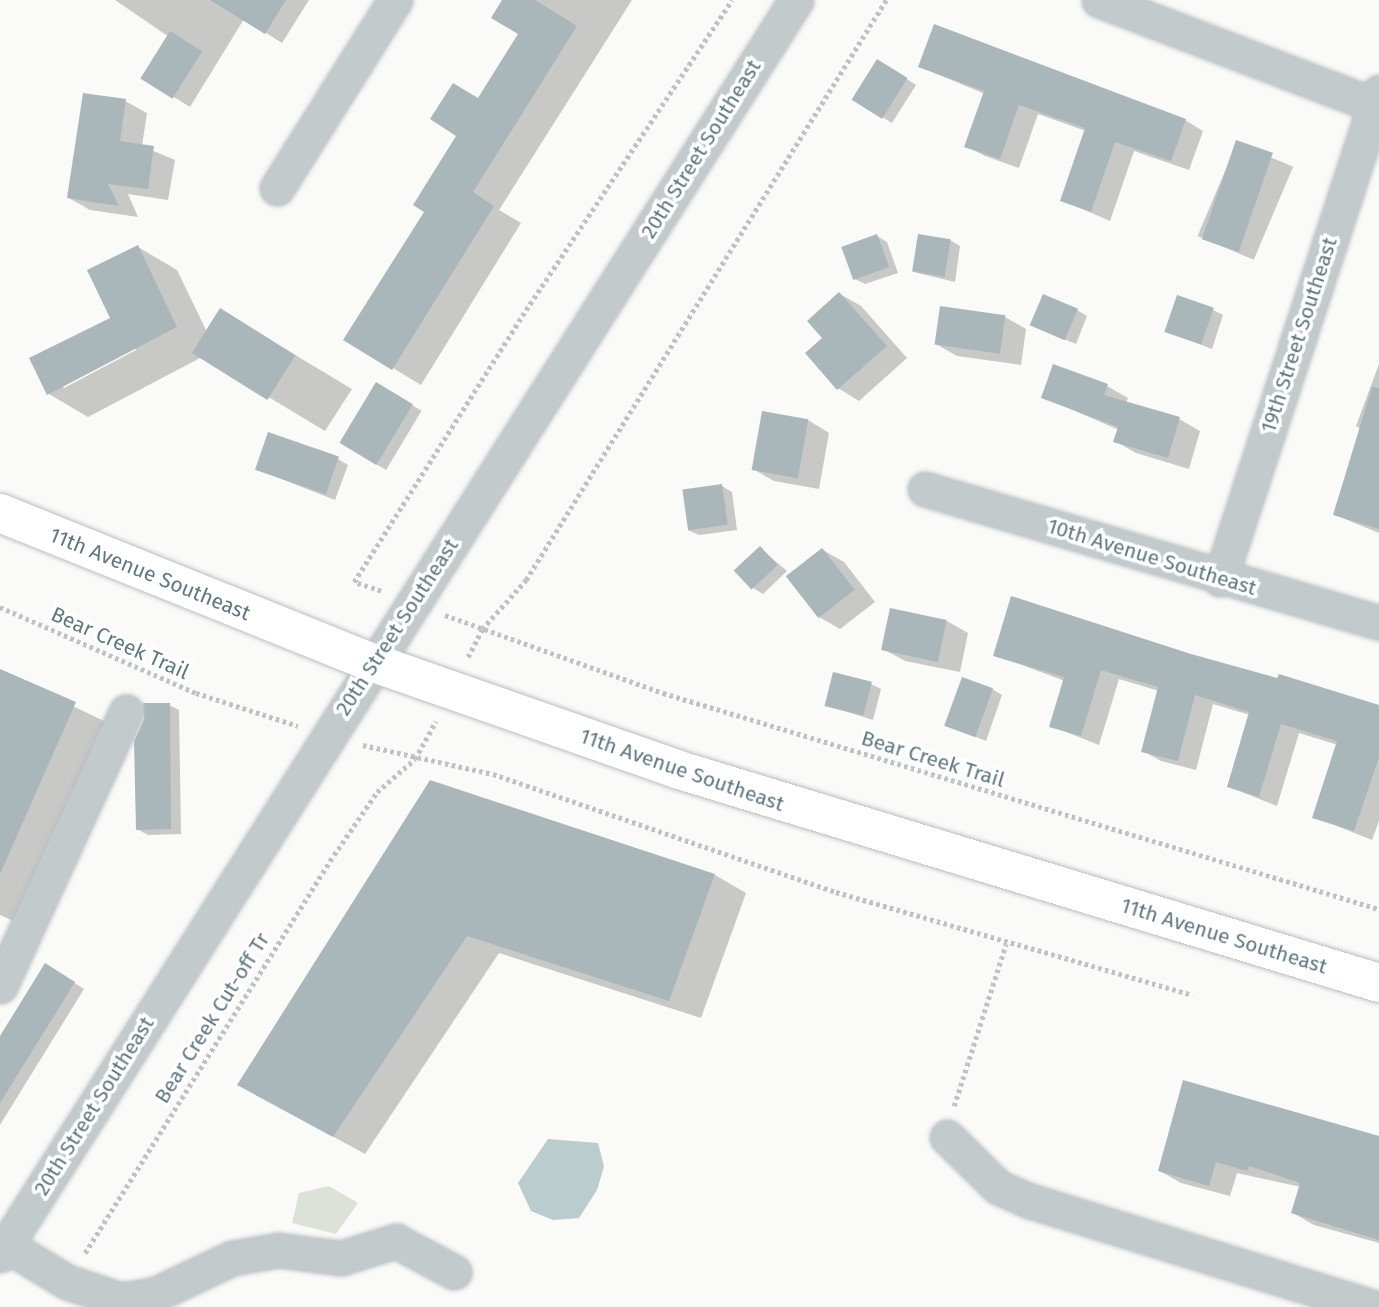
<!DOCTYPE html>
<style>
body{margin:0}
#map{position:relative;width:1379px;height:1307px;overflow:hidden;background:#fafaf8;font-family:"Fira Sans",sans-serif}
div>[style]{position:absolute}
.green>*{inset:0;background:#dde2d8}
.water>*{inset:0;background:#bbccce}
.shadow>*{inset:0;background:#0003;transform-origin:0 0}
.building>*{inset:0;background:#a9b7bb;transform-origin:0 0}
.path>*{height:4.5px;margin-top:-2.25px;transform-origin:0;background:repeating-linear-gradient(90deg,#bdc2c4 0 3.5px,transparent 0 7px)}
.roads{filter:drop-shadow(0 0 2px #b8bfc2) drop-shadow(0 0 2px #b8bfc2)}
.minor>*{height:33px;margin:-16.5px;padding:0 16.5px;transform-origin:16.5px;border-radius:16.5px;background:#c2cacc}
.major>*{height:38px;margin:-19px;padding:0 19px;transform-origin:19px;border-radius:19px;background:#fff}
span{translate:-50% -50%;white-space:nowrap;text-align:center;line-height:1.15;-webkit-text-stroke:7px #fff;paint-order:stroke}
.street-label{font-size:21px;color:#5e7780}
</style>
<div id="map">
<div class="green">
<div style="clip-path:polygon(329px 1186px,358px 1203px,336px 1234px,292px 1223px,299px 1193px)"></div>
</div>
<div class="water">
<div style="clip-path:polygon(548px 1139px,598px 1143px,604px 1166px,597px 1190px,579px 1218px,553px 1220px,531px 1211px,518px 1183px)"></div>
</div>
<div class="shadow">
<div style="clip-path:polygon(115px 0,309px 0,282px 43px,244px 19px,190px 107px,143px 78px,169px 37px)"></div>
<div style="clip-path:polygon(504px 0,632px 0,499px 210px,521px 223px,421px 385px,345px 339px,427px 211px,479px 100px,520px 34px)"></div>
<div style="clip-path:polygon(888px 67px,916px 85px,892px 123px,882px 117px)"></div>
<div style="clip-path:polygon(920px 67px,1185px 120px,1203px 131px,1189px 170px,1134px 151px,1110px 221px,1062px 200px,1086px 131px,1038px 114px,1019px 168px,985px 156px,966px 146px,985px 94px)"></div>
<div style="clip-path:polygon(125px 101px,147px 113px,142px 146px,175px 160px,168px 200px,128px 194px,138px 217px,90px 210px,69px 198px)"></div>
<div style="left:1237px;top:143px;width:61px;height:101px;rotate:23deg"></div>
<div style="clip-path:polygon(877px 236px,887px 242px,898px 273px,865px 284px,855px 279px)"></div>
<div style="clip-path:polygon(950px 240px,960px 246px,955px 282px,914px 272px)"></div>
<div style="clip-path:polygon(evenodd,138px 247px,177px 270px,207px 332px,220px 310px,352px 389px,325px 431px,202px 357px,88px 417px,49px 394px,113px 319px,138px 247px,135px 347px,136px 350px,64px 388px,62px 385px,135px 347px)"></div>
<div style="clip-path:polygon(840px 294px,861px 306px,907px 358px,859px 401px,838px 388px,825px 338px)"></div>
<div style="clip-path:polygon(1077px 310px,1087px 316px,1076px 344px,1042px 330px)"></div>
<div style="clip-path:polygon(1213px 310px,1223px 315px,1212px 349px,1166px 331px)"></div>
<div style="clip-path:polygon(1005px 317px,1026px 329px,1021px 365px,957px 356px,936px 344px)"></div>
<div style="clip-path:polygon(1379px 364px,1379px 533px,1335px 515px,1361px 429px,1356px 426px)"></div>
<div style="left:377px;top:384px;width:52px;height:69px;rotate:31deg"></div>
<div style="clip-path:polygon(1107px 386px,1128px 398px,1126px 403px,1179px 419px,1200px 431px,1189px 469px,1136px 453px,1115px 441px,1119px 430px,1043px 397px)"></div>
<div style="clip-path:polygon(808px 420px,829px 433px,819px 489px,774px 481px,753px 469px)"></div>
<div style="clip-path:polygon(338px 459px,348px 465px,335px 500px,256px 469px)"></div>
<div style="clip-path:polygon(722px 486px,732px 492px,737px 530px,699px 535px,688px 530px)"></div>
<div style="clip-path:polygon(760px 548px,787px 571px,763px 594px,753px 588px)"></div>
<div style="clip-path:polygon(823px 550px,844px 562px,875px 602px,840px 629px,819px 617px)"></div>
<div style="clip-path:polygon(947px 621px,968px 633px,960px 672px,905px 661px,883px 649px)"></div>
<div style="clip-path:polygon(995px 655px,1190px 656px,1379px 707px,1379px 821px,1372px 840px,1314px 817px,1338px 745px,1299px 733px,1277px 806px,1229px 787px,1250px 715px,1213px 704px,1196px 770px,1161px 761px,1143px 751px,1159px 691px,1119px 679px,1099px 745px,1051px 726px,1065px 681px)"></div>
<div style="clip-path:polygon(0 671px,106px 722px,18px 923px,0 915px)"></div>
<div style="clip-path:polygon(871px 684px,881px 689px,873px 720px,826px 705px)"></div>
<div style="clip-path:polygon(992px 689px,1002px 695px,986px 741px,947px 725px)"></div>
<div style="clip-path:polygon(169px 705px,179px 710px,181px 834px,148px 835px,137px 829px)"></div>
<div style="clip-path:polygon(431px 782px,715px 875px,746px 893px,701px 1018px,499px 953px,365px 1154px,270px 1102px)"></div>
<div style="clip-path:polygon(46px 965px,84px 989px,0 1125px,0 1039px)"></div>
<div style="clip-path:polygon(1184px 1082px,1379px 1142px,1379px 1243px,1314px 1225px,1293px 1213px,1301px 1187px,1237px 1173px,1230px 1196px,1181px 1183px,1160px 1171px)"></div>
</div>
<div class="building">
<div style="clip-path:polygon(210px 0,286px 0,265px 34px)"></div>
<div style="clip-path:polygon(502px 0,535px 0,577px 26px,473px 192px,494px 206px,392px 370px,343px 340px,424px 212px,413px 205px,456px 136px,430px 119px,453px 83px,478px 98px,518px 34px,491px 18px)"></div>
<div style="clip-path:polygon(934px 24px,1186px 119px,1171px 161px,1115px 142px,1091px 212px,1060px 201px,1085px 128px,1019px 105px,1000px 159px,964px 147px,984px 91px,918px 67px)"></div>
<div style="left:170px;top:31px;width:38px;height:56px;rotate:32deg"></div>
<div style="left:877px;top:59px;width:36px;height:48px;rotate:32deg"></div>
<div style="clip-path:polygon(83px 93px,126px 99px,120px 141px,154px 146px,148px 189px,108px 184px,119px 206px,67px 198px)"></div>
<div style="left:1236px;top:140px;width:39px;height:105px;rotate:19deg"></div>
<div style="left:877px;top:234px;width:35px;height:38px;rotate:70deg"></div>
<div style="left:918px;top:234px;width:33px;height:38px;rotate:9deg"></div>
<div style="clip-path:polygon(138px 245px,177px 327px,47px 395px,29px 358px,110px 318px,87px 270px)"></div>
<div style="clip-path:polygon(839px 292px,887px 346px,837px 390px,805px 353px,822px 338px,807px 321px)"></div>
<div style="left:1043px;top:294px;width:38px;height:34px;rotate:23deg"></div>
<div style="left:1177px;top:295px;width:39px;height:39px;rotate:19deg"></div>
<div style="left:940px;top:306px;width:66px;height:39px;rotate:8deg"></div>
<div style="left:220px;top:308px;width:89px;height:53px;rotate:32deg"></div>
<div style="clip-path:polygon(1053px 364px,1108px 384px,1104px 395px,1180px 417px,1168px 458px,1113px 442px,1118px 427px,1041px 398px)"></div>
<div style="left:376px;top:382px;width:43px;height:71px;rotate:31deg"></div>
<div style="clip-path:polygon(1372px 387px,1379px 388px,1379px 529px,1333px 515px)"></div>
<div style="left:762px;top:411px;width:47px;height:60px;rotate:10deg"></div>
<div style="left:268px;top:432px;width:75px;height:40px;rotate:19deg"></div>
<div style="left:722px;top:484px;width:41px;height:40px;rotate:82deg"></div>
<div style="left:760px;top:546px;width:26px;height:36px;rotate:47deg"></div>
<div style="left:822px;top:548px;width:53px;height:46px;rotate:52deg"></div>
<div style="clip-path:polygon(1011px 596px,1191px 654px,1277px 678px,1279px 674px,1379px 705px,1379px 757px,1354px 831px,1312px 818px,1337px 741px,1281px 724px,1259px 797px,1227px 787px,1249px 712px,1195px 695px,1178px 761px,1141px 752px,1158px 687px,1101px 670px,1081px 736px,1049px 727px,1064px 677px,993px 656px)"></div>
<div style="left:890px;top:608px;width:58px;height:43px;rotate:12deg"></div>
<div style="clip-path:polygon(0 669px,76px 702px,0 874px)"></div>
<div style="left:833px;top:672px;width:40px;height:35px;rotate:14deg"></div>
<div style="left:962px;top:677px;width:33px;height:52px;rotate:20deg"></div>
<div style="clip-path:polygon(143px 703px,170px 703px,171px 829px,136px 830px,134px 741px,144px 719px)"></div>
<div style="clip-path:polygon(430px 780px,715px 874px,669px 1001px,467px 936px,333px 1137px,237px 1085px)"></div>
<div style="clip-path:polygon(45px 963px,75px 982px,0 1103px,0 1036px)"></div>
<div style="clip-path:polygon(1183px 1080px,1379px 1136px,1379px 1240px,1291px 1213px,1300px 1183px,1249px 1166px,1247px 1171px,1216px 1162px,1209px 1186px,1158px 1171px)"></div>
</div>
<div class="path">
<div style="left:381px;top:591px;width:28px;rotate:-162deg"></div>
<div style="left:354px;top:582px;width:322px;rotate:-57.7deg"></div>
<div style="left:526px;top:310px;width:372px;rotate:-56.4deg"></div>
<div style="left:0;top:607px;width:214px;rotate:23.7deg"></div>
<div style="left:196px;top:693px;width:107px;rotate:17.9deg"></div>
<div style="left:445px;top:615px;width:232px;rotate:19.7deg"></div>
<div style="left:663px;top:693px;width:748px;rotate:16.79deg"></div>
<div style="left:468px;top:657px;width:31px;rotate:-63deg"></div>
<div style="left:482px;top:629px;width:66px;rotate:-48.1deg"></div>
<div style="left:526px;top:580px;width:683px;rotate:-58.17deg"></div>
<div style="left:363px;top:745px;width:133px;rotate:12.6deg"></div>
<div style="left:493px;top:774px;width:363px;rotate:19deg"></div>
<div style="left:836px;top:892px;width:371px;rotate:16.1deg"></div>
<div style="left:954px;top:1106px;width:170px;rotate:-72.2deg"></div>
<div style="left:85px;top:1253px;width:469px;rotate:-58deg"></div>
<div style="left:334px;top:855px;width:76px;rotate:-55.7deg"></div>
<div style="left:377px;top:792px;width:50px;rotate:-41deg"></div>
<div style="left:415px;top:759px;width:43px;rotate:-61.1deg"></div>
</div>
<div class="roads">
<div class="minor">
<div style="left:1099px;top:0;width:294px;rotate:20.9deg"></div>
<div style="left:277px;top:188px;width:222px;rotate:-57.9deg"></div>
<div style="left:925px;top:489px;width:473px;rotate:16.4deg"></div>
<div style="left:1220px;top:579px;width:512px;rotate:-71.92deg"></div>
<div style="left:0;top:986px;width:302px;rotate:-65.3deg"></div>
<div style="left:947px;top:1137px;width:71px;rotate:44.4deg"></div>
<div style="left:998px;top:1187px;width:32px;rotate:24deg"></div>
<div style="left:1027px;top:1200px;width:362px;rotate:17.2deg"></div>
<div style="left:6px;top:1245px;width:71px;rotate:31.2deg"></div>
<div style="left:67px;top:1282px;width:57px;rotate:18.4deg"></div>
<div style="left:121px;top:1300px;width:33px;rotate:-9deg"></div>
<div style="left:154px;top:1295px;width:86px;rotate:-25.4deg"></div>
<div style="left:232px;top:1258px;width:47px;rotate:-9.9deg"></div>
<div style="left:278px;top:1250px;width:64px;rotate:7.2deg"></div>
<div style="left:341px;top:1258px;width:58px;rotate:-17.2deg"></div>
<div style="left:396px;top:1241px;width:66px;rotate:28.1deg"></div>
<div style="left:0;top:1255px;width:1486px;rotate:-57.61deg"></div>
</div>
<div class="major">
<div style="left:0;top:513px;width:403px;rotate:21.9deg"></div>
<div style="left:374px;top:663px;width:323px;rotate:19.3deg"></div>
<div style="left:679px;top:770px;width:732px;rotate:16.92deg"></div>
</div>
</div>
<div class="street-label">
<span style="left:701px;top:149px;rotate:-58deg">20th Street Southeast</span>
<span style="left:1299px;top:335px;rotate:-72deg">19th Street Southeast</span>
<span style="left:1152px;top:557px;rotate:17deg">10th Avenue Southeast</span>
<span style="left:150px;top:574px;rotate:22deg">11th Avenue Southeast</span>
<span style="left:397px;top:627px;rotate:-57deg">20th Street Southeast</span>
<span style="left:120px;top:643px;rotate:24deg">Bear Creek Trail</span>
<span style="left:933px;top:759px;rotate:17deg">Bear Creek Trail</span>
<span style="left:682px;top:770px;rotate:19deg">11th Avenue Southeast</span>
<span style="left:1224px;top:936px;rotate:17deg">11th Avenue Southeast</span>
<span style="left:212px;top:1018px;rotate:-58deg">Bear Creek Cut-off Tr</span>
<span style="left:94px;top:1106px;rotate:-58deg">20th Street Southeast</span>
</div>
</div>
